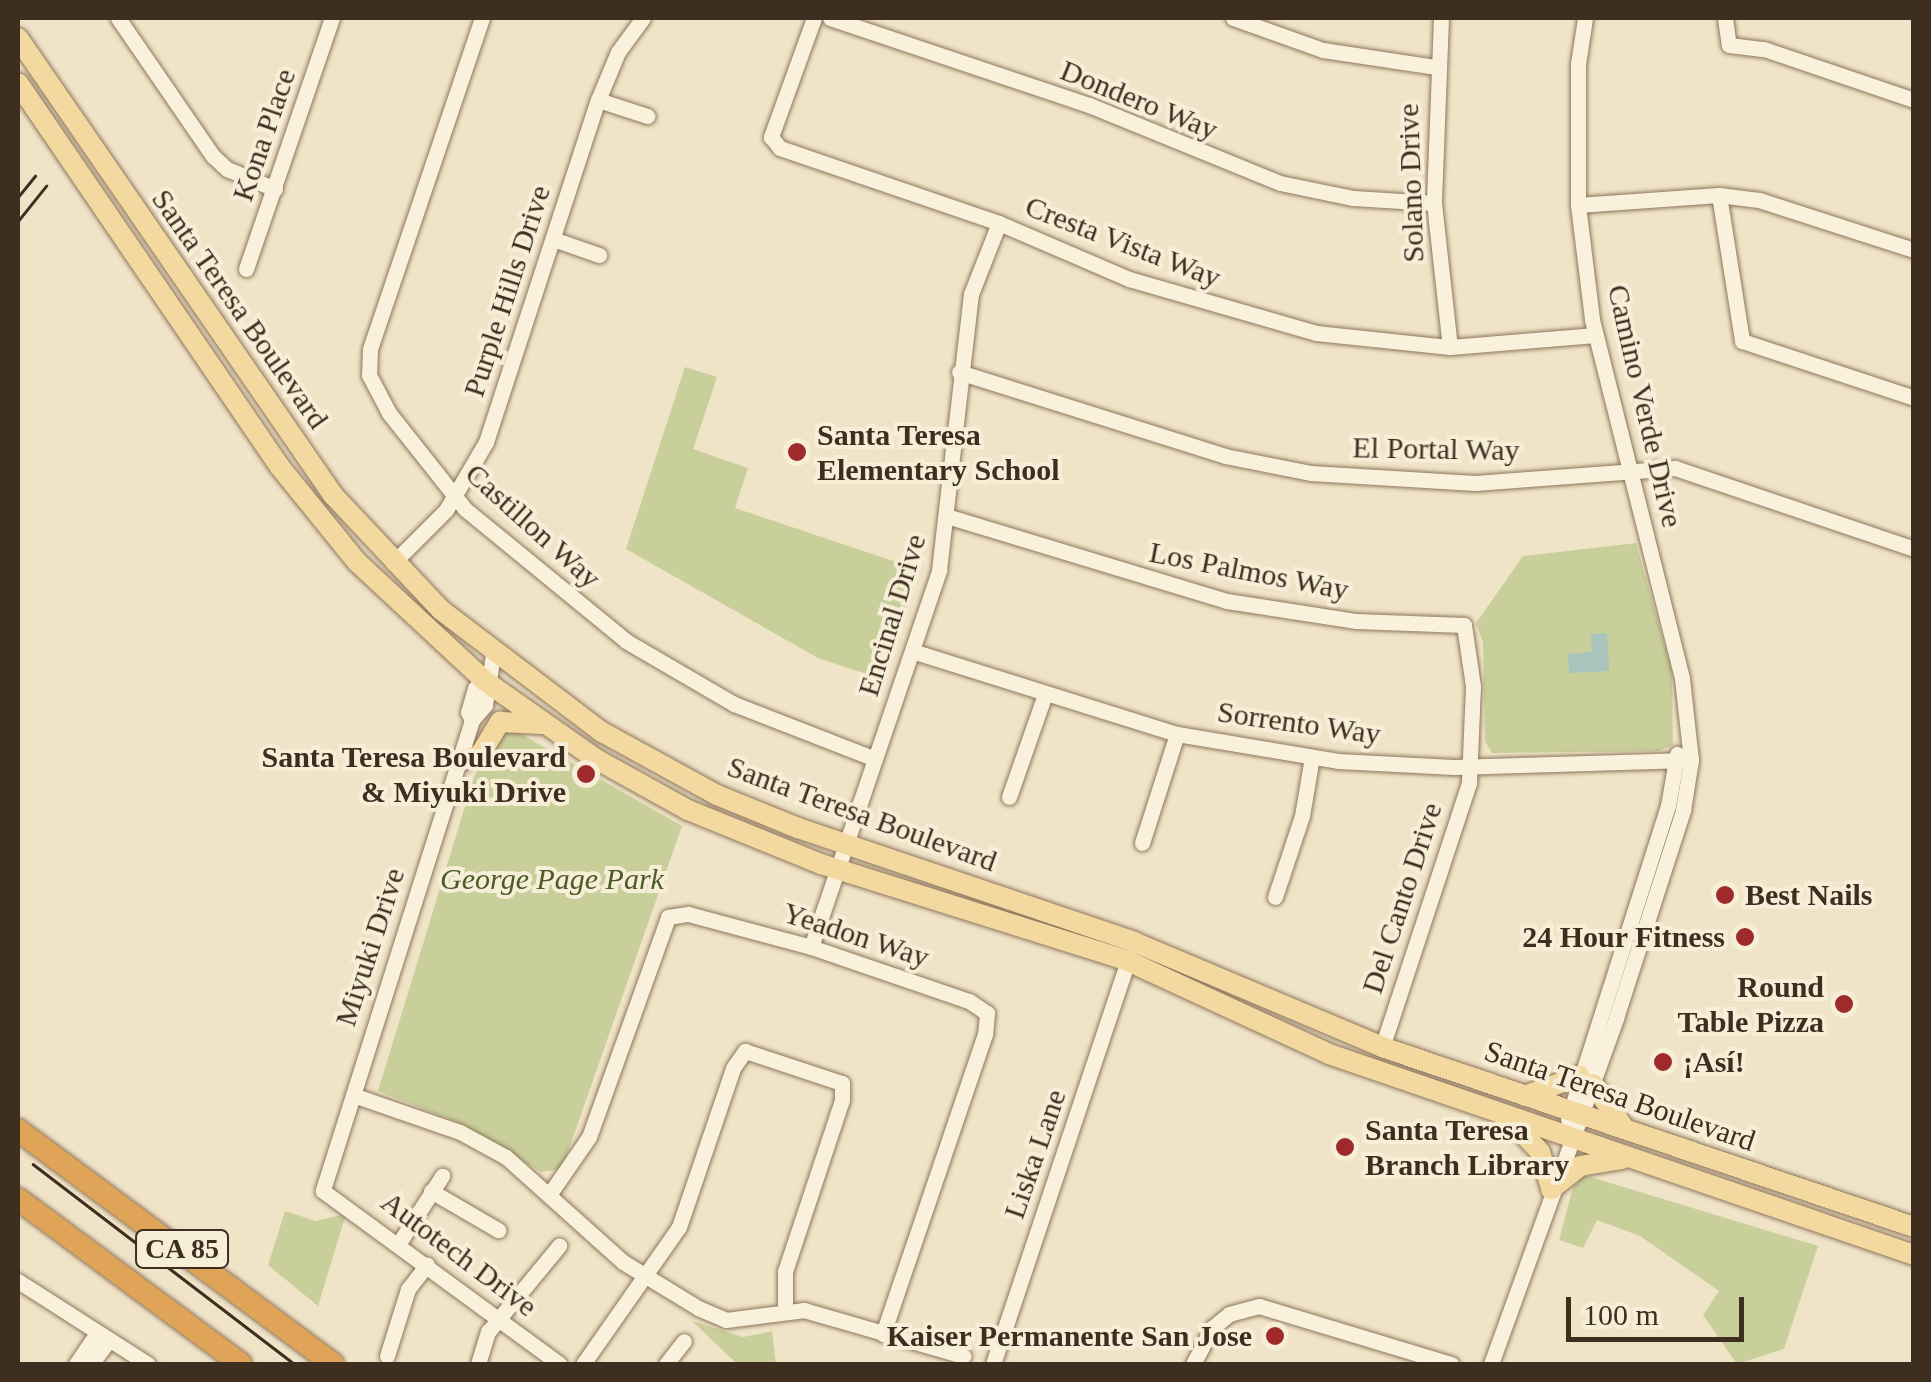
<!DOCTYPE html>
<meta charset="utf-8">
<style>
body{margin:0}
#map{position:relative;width:1931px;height:1382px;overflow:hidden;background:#f0e4c8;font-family:Georgia,serif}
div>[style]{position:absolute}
.green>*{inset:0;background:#c9cf9b}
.water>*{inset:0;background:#a9c4bc}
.roads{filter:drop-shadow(0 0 2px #8d765c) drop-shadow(0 0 2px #8d765c)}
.minor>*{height:15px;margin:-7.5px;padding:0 7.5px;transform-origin:7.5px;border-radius:7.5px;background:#faf1dc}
.major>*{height:20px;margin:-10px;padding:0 10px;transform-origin:10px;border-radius:10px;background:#f3d9a0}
.highway>*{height:22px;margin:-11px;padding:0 11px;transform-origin:11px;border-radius:11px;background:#e0a458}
.tram>*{height:2.5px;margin:-1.25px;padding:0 1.25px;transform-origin:1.25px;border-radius:1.25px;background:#3d2e20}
.dots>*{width:28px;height:28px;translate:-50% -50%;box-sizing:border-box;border:5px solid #f7eed8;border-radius:50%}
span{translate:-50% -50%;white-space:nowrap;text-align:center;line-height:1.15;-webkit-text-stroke:8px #f7eed8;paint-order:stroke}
.shield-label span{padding:2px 8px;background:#f7eed8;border:2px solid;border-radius:8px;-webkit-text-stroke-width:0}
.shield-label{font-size:28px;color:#3d2e20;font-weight:700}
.street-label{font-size:30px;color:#3d2e20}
.poi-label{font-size:30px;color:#3d2e20;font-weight:700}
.left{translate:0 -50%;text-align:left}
.right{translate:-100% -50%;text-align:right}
.park-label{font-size:30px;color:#4d5a26;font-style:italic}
.frame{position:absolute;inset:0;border:20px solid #3d2e20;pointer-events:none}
.scale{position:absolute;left:1566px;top:1297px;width:178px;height:45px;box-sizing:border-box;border:5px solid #3d2e20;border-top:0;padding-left:12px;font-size:30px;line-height:35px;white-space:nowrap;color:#3d2e20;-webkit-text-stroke:8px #f7eed8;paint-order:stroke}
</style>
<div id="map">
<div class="green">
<div style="clip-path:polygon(685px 367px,717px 377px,693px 449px,748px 468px,735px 508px,920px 570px,884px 680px,818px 658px,626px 549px)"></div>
<div style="clip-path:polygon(1636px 543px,1672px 672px,1673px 745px,1659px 751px,1492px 753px,1485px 741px,1483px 643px,1476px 623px,1523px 556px)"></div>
<div style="clip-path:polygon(502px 723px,682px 826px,562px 1169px,541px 1172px,462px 1124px,378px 1091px,474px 777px)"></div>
<div style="clip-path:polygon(1584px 1175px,1818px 1246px,1784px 1349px,1737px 1364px,1703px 1315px,1719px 1291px,1640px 1236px,1597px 1220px,1583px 1248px,1559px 1240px,1573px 1187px)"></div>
<div style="clip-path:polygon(285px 1211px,316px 1221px,346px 1214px,318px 1306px,268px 1265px)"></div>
<div style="clip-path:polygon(692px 1321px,743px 1337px,772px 1331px,776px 1364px,737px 1364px)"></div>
</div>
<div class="water">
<div style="clip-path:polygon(1607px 633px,1609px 671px,1569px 673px,1568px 654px,1592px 652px,1591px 634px)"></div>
</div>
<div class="roads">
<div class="minor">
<div style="left:118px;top:18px;width:168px;rotate:55.5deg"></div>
<div style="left:213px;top:156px;width:19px;rotate:43deg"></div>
<div style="left:227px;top:169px;width:52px;rotate:22.6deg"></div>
<div style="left:482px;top:18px;width:349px;rotate:108.7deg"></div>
<div style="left:370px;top:349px;width:26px;rotate:92deg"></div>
<div style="left:369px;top:375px;width:43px;rotate:62.2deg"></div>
<div style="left:389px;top:413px;width:122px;rotate:51.6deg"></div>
<div style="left:465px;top:509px;width:208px;rotate:39.3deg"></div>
<div style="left:626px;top:641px;width:125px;rotate:30.3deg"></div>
<div style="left:734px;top:704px;width:151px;rotate:21.3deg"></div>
<div style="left:814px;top:18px;width:127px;rotate:109.9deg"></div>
<div style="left:771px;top:137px;width:14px;rotate:51deg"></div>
<div style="left:780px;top:148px;width:231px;rotate:18.9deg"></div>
<div style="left:999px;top:223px;width:142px;rotate:23.3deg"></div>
<div style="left:1129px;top:279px;width:195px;rotate:16.1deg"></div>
<div style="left:1316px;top:333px;width:135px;rotate:6deg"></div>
<div style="left:1450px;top:347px;width:146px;rotate:-4.7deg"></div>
<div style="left:830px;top:18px;width:273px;rotate:18.6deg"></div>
<div style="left:1089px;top:105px;width:206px;rotate:22.2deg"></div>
<div style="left:1280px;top:183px;width:75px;rotate:11.6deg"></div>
<div style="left:1353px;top:198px;width:81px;rotate:3.5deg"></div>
<div style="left:1233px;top:18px;width:96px;rotate:19.6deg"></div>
<div style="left:1323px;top:50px;width:113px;rotate:8.6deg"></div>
<div style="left:1441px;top:18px;width:185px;rotate:92.2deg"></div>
<div style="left:1434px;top:203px;width:145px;rotate:83.7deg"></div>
<div style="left:1725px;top:18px;width:27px;rotate:82deg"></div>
<div style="left:1729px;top:45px;width:35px;rotate:7deg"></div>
<div style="left:1764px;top:49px;width:158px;rotate:18.8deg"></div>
<div style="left:598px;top:100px;width:52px;rotate:18.1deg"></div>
<div style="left:1719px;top:195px;width:148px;rotate:81deg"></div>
<div style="left:1742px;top:341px;width:181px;rotate:18.3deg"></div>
<div style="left:1578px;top:205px;width:141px;rotate:-4.1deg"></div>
<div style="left:1719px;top:195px;width:40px;rotate:7.1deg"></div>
<div style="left:1759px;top:200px;width:163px;rotate:17.9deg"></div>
<div style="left:553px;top:239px;width:49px;rotate:19.2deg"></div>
<div style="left:246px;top:269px;width:265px;rotate:-71.1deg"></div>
<div style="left:959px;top:372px;width:279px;rotate:17.5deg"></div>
<div style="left:1225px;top:456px;width:88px;rotate:11.2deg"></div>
<div style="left:1311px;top:473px;width:164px;rotate:3.5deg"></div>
<div style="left:1475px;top:483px;width:201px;rotate:-4.3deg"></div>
<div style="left:1675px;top:468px;width:252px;rotate:18.7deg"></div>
<div style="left:950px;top:517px;width:289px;rotate:16.9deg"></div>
<div style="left:1227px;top:601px;width:131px;rotate:8.8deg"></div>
<div style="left:1356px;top:621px;width:108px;rotate:2.1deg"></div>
<div style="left:1464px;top:625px;width:62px;rotate:81.6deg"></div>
<div style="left:1473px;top:686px;width:97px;rotate:92.4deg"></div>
<div style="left:1469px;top:783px;width:278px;rotate:108.2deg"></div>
<div style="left:393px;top:563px;width:75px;rotate:-45deg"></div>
<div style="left:446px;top:510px;width:79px;rotate:-59.5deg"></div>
<div style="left:486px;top:442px;width:360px;rotate:-71.9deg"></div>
<div style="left:598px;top:100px;width:52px;rotate:-67.4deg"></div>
<div style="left:618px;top:52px;width:42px;rotate:-53.7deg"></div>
<div style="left:912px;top:651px;width:278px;rotate:17.4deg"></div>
<div style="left:1177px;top:734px;width:163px;rotate:9.5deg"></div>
<div style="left:1338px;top:761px;width:116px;rotate:3deg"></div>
<div style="left:1454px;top:767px;width:237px;rotate:-1.7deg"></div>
<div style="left:485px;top:681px;width:12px;rotate:145deg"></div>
<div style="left:475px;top:688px;width:25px;rotate:106deg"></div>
<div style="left:468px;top:712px;width:9px;rotate:63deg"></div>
<div style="left:472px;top:720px;width:494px;rotate:107.6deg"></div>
<div style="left:323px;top:1191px;width:293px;rotate:36.2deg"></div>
<div style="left:472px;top:720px;width:20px;rotate:-49deg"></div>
<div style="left:485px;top:705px;width:51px;rotate:-80.9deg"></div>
<div style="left:1009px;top:797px;width:109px;rotate:-70.7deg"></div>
<div style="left:1142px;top:843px;width:114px;rotate:-72.2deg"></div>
<div style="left:1275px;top:897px;width:85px;rotate:-71.6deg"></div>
<div style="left:1302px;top:816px;width:60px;rotate:-80.4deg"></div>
<div style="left:811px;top:947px;width:398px;rotate:-71.2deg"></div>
<div style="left:939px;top:570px;width:278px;rotate:-83.4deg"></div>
<div style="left:971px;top:294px;width:76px;rotate:-68.5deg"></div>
<div style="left:353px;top:1095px;width:113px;rotate:19.1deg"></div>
<div style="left:460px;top:1132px;width:52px;rotate:28.5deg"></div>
<div style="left:506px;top:1157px;width:157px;rotate:41.9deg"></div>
<div style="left:623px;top:1262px;width:88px;rotate:31.5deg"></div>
<div style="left:698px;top:1308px;width:30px;rotate:23deg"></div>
<div style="left:726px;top:1320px;width:79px;rotate:-7.3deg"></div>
<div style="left:804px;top:1310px;width:166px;rotate:16.1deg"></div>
<div style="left:1568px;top:1119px;width:329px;rotate:-72.3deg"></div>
<div style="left:1668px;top:806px;width:53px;rotate:-80.2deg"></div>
<div style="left:431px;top:1191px;width:78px;rotate:30.2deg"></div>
<div style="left:551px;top:1192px;width:67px;rotate:-55.4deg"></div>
<div style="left:589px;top:1137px;width:234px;rotate:-70.2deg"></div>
<div style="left:668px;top:917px;width:20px;rotate:-9deg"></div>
<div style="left:688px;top:914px;width:127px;rotate:15deg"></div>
<div style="left:811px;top:947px;width:167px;rotate:18.9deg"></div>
<div style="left:969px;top:1001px;width:22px;rotate:34deg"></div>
<div style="left:987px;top:1013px;width:21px;rotate:95deg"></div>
<div style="left:985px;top:1034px;width:317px;rotate:108.8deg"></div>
<div style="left:399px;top:1243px;width:80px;rotate:-57.3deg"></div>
<div style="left:18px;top:1281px;width:154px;rotate:32.6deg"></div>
<div style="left:387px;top:1356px;width:70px;rotate:-72.6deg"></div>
<div style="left:408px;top:1289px;width:31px;rotate:-52deg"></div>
<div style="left:76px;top:1364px;width:37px;rotate:-56deg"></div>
<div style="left:91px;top:1364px;width:30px;rotate:-53deg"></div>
<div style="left:478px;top:1364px;width:34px;rotate:-73deg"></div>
<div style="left:488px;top:1332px;width:112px;rotate:-50.5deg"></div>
<div style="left:583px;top:1364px;width:167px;rotate:-55deg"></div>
<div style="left:679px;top:1227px;width:168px;rotate:-71.2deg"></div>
<div style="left:733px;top:1068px;width:21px;rotate:-55deg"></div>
<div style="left:745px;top:1051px;width:102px;rotate:18.3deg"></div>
<div style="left:842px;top:1083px;width:17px;rotate:90deg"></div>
<div style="left:842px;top:1100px;width:180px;rotate:108.4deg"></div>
<div style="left:785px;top:1271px;width:39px;rotate:90deg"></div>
<div style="left:666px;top:1364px;width:29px;rotate:-52deg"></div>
<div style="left:993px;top:1364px;width:425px;rotate:-71.5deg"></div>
<div style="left:1193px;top:1364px;width:41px;rotate:-62.2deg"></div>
<div style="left:1212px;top:1328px;width:22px;rotate:-39deg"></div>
<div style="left:1229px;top:1314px;width:31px;rotate:-15deg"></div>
<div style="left:1259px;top:1306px;width:201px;rotate:16.8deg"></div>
<div style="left:1491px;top:1364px;width:368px;rotate:-70.1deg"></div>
<div style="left:1616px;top:1018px;width:219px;rotate:-72.1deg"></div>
<div style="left:1683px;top:810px;width:51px;rotate:-80.9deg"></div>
<div style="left:1691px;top:760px;width:82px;rotate:-96.3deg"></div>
<div style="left:1682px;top:678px;width:370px;rotate:-104.1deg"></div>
<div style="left:1592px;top:319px;width:115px;rotate:-97deg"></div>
<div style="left:1578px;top:205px;width:141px;rotate:-90deg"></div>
<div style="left:1578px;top:64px;width:47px;rotate:-81.3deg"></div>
</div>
<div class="major">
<div style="left:18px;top:38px;width:555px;rotate:55.42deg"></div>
<div style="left:333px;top:495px;width:158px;rotate:46.8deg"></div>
<div style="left:441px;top:610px;width:202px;rotate:37.2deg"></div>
<div style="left:602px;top:732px;width:131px;rotate:28.7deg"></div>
<div style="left:717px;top:795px;width:87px;rotate:22.2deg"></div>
<div style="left:798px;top:828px;width:355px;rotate:18.7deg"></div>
<div style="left:1134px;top:942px;width:269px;rotate:22.9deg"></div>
<div style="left:1382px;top:1047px;width:562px;rotate:18.69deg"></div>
<div style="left:18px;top:83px;width:465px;rotate:55.7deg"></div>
<div style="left:280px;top:467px;width:122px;rotate:51deg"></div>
<div style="left:357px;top:562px;width:175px;rotate:42.9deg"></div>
<div style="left:485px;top:681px;width:136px;rotate:35.1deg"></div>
<div style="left:596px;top:759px;width:105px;rotate:29deg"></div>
<div style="left:688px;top:810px;width:144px;rotate:22.1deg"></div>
<div style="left:821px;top:864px;width:322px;rotate:17.5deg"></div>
<div style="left:1128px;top:961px;width:221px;rotate:24.8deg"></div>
<div style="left:1329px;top:1054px;width:619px;rotate:18.96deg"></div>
<div style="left:459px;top:761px;width:22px;rotate:-16deg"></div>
<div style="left:480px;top:755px;width:39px;rotate:-59deg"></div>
<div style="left:500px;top:722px;width:41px;rotate:2.8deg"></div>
<div style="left:1593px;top:1084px;width:54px;rotate:54.8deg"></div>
<div style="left:1525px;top:1096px;width:58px;rotate:-20.3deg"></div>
<div style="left:1514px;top:1124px;width:38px;rotate:47deg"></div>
<div style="left:1540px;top:1152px;width:39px;rotate:73deg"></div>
<div style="left:1551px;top:1189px;width:37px;rotate:-38deg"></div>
<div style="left:1580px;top:1166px;width:43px;rotate:-9.5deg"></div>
</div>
<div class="highway">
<div style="left:18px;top:1130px;width:392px;rotate:36.6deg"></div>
<div style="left:18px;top:1199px;width:277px;rotate:36.5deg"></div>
</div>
</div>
<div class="tram">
<div style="left:18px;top:197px;width:27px;rotate:-51deg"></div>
<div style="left:18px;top:221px;width:45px;rotate:-51.3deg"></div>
<div style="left:33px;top:1164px;width:330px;rotate:37.4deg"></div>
</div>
<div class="dots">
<div style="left:797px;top:452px;background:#9e2a2b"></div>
<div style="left:586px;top:774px;background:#9e2a2b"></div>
<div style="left:1725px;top:895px;background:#9e2a2b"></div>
<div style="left:1745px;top:937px;background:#9e2a2b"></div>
<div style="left:1844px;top:1004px;background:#9e2a2b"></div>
<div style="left:1663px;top:1062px;background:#9e2a2b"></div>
<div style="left:1345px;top:1147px;background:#9e2a2b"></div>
<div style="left:1275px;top:1336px;background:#9e2a2b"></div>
</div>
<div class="shield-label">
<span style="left:182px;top:1249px">CA 85</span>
</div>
<div class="street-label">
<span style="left:1139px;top:100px;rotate:22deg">Dondero Way</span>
<span style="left:264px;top:135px;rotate:-71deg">Kona Place</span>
<span style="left:1411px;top:183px;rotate:-92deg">Solano Drive</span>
<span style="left:1123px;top:242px;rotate:21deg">Cresta Vista Way</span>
<span style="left:507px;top:291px;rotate:-72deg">Purple Hills Drive</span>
<span style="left:240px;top:309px;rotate:55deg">Santa Teresa Boulevard</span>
<span style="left:1645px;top:406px;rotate:77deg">Camino Verde Drive</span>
<span style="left:1436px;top:449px;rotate:1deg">El Portal Way</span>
<span style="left:533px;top:526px;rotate:42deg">Castillon Way</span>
<span style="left:1249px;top:571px;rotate:11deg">Los Palmos Way</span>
<span style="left:892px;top:615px;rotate:-73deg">Encinal Drive</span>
<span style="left:1299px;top:723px;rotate:8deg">Sorrento Way</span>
<span style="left:862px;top:814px;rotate:20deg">Santa Teresa Boulevard</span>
<span style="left:1402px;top:898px;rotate:-72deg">Del Canto Drive</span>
<span style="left:856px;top:935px;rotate:18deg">Yeadon Way</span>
<span style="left:370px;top:947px;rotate:-72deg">Miyuki Drive</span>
<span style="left:1620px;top:1096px;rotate:19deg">Santa Teresa Boulevard</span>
<span style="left:1035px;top:1154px;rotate:-71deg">Liska Lane</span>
<span style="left:459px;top:1254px;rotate:37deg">Autotech Drive</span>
</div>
<div class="poi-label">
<span class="left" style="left:817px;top:452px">Santa Teresa<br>Elementary School</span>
<span class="right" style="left:566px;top:774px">Santa Teresa Boulevard<br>&amp; Miyuki Drive</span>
<span class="left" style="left:1745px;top:895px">Best Nails</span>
<span class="right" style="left:1725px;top:937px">24 Hour Fitness</span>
<span class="right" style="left:1824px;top:1004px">Round<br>Table Pizza</span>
<span class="left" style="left:1683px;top:1062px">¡Así!</span>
<span class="left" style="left:1365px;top:1147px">Santa Teresa<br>Branch Library</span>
<span class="right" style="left:1252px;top:1336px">Kaiser Permanente San Jose</span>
</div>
<div class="park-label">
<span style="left:552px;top:879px">George Page Park</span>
</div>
<div class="frame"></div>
<div class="scale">100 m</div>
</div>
